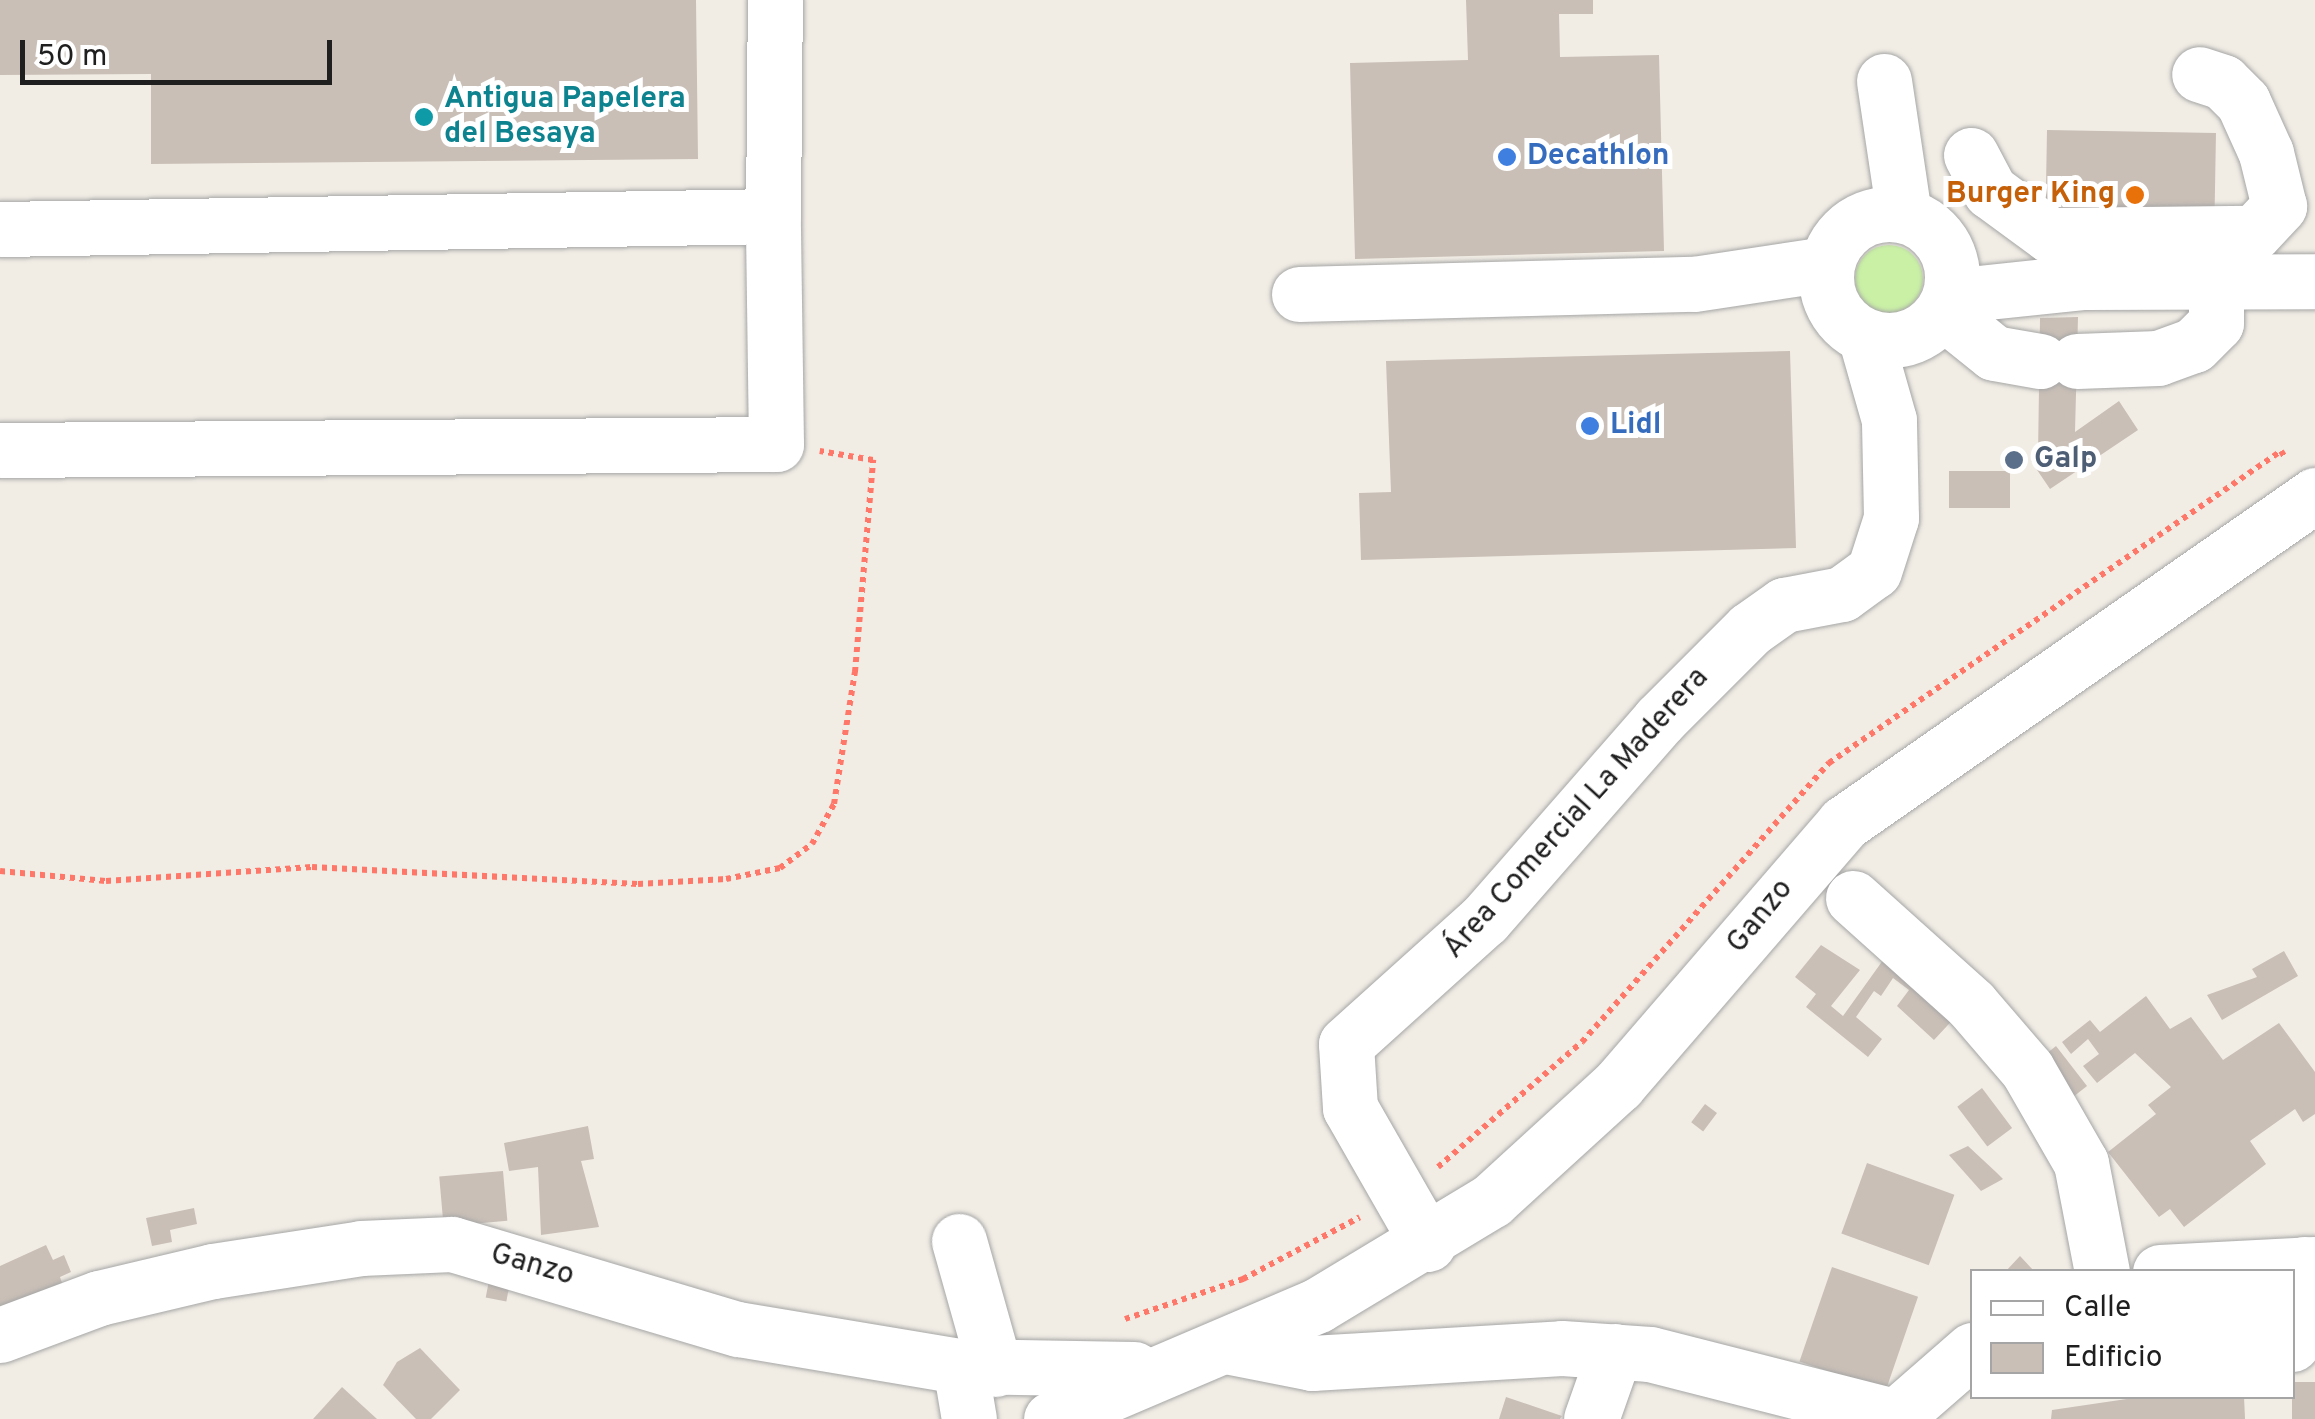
<!DOCTYPE html>
<meta charset="utf-8">
<style>
body{margin:0}
#map{position:relative;width:2315px;height:1419px;overflow:hidden;background:#f1ede5;font-family:Overpass,sans-serif}
div>[style]{position:absolute}
.grass>*{inset:0;background:#caf0a6}
.round{border-radius:50%}
.building>*{inset:0;background:#c9bfb7;transform-origin:0 0}
.path>*{height:6px;margin-top:-3px;transform-origin:0;background:repeating-linear-gradient(90deg,#ff7768 0 5px,transparent 0 10px)}
.roads{filter:drop-shadow(0 0 2px #a6a6a6) drop-shadow(0 0 2px #a6a6a6)}
.minor>*{height:55px;margin:-27.5px;padding:0 27.5px;transform-origin:27.5px;border-radius:27.5px;background:#fff}
.minor>.ring{margin:-27.5px;padding:0;box-sizing:content-box;background:none;border:55px solid #fff;border-radius:50%}
.dots>*{width:28px;height:28px;translate:-50% -50%;box-sizing:border-box;border:5px solid #fff;border-radius:50%}
span{translate:-50% -50%;white-space:nowrap;text-align:center;line-height:1.15;-webkit-text-stroke:10px #fff;paint-order:stroke}
.culture-label{font-size:30px;color:#0d838f;font-weight:700}
.left{translate:0 -50%;text-align:left}
.shop-label{font-size:30px;color:#366cbe;font-weight:700}
.food-label{font-size:30px;color:#c56008;font-weight:700}
.right{translate:-100% -50%;text-align:right}
.service-label{font-size:30px;color:#4e5e75;font-weight:700}
.street-label{font-size:30px;color:#1f1f1f}
.legend{position:absolute;left:1970px;top:1269px;width:325px;height:130px;box-sizing:border-box;background:#fff;border:2px solid #a5a5a5;margin:0;padding:12px 18px;list-style:none;font-size:30px;color:#1f1f1f}
.legend li{display:flex;align-items:center;gap:20px;height:50px}
.legend b{width:50px;border:2px solid #a5a5a5}
.scale{position:absolute;left:20px;top:40px;width:312px;height:45px;box-sizing:border-box;border:5px solid #1f1f1f;border-top:0;padding-left:12px;font-size:30px;line-height:35px;white-space:nowrap;color:#1f1f1f;-webkit-text-stroke:8px #fff;paint-order:stroke}
</style>
<div id="map">
<div class="grass">
<div class="round" style="left:1855px;top:245px;width:68px;height:68px"></div>
</div>
<div class="building">
<div style="clip-path:polygon(0 0,696px 0,698px 159px,151px 164px,151px 74px,0 75px)"></div>
<div style="clip-path:polygon(1466px 0,1593px 0,1593px 14px,1559px 14px,1560px 57px,1659px 55px,1664px 251px,1355px 259px,1350px 63px,1468px 60px)"></div>
<div style="left:2047px;top:130px;width:169px;height:90px;rotate:1deg"></div>
<div style="clip-path:polygon(2078px 317px,2075px 432px,2119px 401px,2138px 430px,2050px 489px,2031px 461px,2038px 456px,2040px 318px)"></div>
<div style="clip-path:polygon(1790px 351px,1796px 548px,1361px 560px,1359px 493px,1391px 492px,1386px 361px)"></div>
<div style="left:1949px;top:471px;width:61px;height:37px"></div>
<div style="clip-path:polygon(1821px 945px,1860px 970px,1831px 1006px,1843px 1016px,1891px 949px,1960px 1012px,1934px 1040px,1897px 1006px,1909px 990px,1893px 978px,1881px 996px,1874px 991px,1856px 1017px,1882px 1039px,1868px 1057px,1806px 1007px,1816px 994px,1795px 977px)"></div>
<div style="clip-path:polygon(2284px 951px,2298px 976px,2222px 1020px,2207px 995px,2257px 977px,2252px 969px)"></div>
<div style="clip-path:polygon(2146px 996px,2170px 1029px,2191px 1017px,2223px 1060px,2279px 1023px,2315px 1072px,2315px 1114px,2303px 1122px,2295px 1109px,2250px 1141px,2266px 1164px,2184px 1227px,2170px 1209px,2159px 1217px,2108px 1152px,2156px 1114px,2148px 1105px,2171px 1087px,2135px 1053px,2097px 1083px,2083px 1066px,2099px 1054px,2088px 1039px,2071px 1054px,2062px 1042px,2090px 1020px,2100px 1032px)"></div>
<div style="clip-path:polygon(2056px 1046px,2087px 1086px,2068px 1101px,2041px 1058px)"></div>
<div style="left:1982px;top:1088px;width:50px;height:31px;rotate:53deg"></div>
<div style="left:1705px;top:1104px;width:15px;height:23px;rotate:37deg"></div>
<div style="clip-path:polygon(588px 1126px,594px 1159px,581px 1161px,599px 1227px,541px 1235px,538px 1167px,509px 1171px,504px 1143px)"></div>
<div style="clip-path:polygon(1968px 1146px,1997px 1173px,2003px 1179px,1981px 1191px,1949px 1155px)"></div>
<div style="left:1867px;top:1163px;width:93px;height:75px;rotate:20deg"></div>
<div style="left:503px;top:1171px;width:50px;height:64px;rotate:85deg"></div>
<div style="clip-path:polygon(194px 1208px,197px 1224px,170px 1230px,172px 1242px,152px 1246px,146px 1218px)"></div>
<div style="clip-path:polygon(46px 1245px,53px 1260px,64px 1255px,71px 1272px,60px 1277px,63px 1286px,0 1313px,0 1266px)"></div>
<div style="clip-path:polygon(2020px 1256px,2035px 1272px,2005px 1272px)"></div>
<div style="left:492px;top:1265px;width:21px;height:33px;rotate:11deg"></div>
<div style="left:1832px;top:1267px;width:91px;height:100px;rotate:19deg"></div>
<div style="clip-path:polygon(420px 1348px,460px 1390px,431px 1419px,416px 1419px,383px 1385px,397px 1362px)"></div>
<div style="left:2315px;top:1382px;width:37px;height:23px;rotate:90deg"></div>
<div style="clip-path:polygon(342px 1387px,377px 1419px,313px 1419px)"></div>
<div style="clip-path:polygon(2147px 1396px,2244px 1396px,2245px 1419px,2051px 1419px,2052px 1410px)"></div>
<div style="clip-path:polygon(1506px 1397px,1562px 1416px,1560px 1419px,1499px 1419px)"></div>
</div>
<div class="path">
<div style="left:0;top:871px;width:106px;rotate:5.4deg"></div>
<div style="left:106px;top:881px;width:206px;rotate:-3.9deg"></div>
<div style="left:312px;top:867px;width:326px;rotate:3deg"></div>
<div style="left:638px;top:884px;width:88px;rotate:-3.3deg"></div>
<div style="left:726px;top:879px;width:55px;rotate:-11.5deg"></div>
<div style="left:780px;top:868px;width:40px;rotate:-37deg"></div>
<div style="left:812px;top:844px;width:46px;rotate:-61.2deg"></div>
<div style="left:834px;top:804px;width:134px;rotate:-81deg"></div>
<div style="left:855px;top:672px;width:213px;rotate:-85.1deg"></div>
<div style="left:873px;top:460px;width:54px;rotate:-170.4deg"></div>
<div style="left:1438px;top:1167px;width:191px;rotate:-41deg"></div>
<div style="left:1582px;top:1042px;width:373px;rotate:-48.5deg"></div>
<div style="left:1829px;top:763px;width:549px;rotate:-34.62deg"></div>
<div style="left:2281px;top:451px;width:9px;rotate:58deg"></div>
<div style="left:1125px;top:1319px;width:125px;rotate:-18.7deg"></div>
<div style="left:1243px;top:1279px;width:132px;rotate:-27.9deg"></div>
</div>
<div class="roads">
<div class="minor">
<div style="left:1884px;top:81px;width:135px;rotate:81.5deg"></div>
<div style="left:1971px;top:155px;width:41px;rotate:62.2deg"></div>
<div style="left:1990px;top:191px;width:74px;rotate:36.3deg"></div>
<div style="left:2050px;top:235px;width:204px;rotate:-0.6deg"></div>
<div style="left:2254px;top:233px;width:37px;rotate:-47deg"></div>
<div style="left:2279px;top:206px;width:55px;rotate:-103.8deg"></div>
<div style="left:2266px;top:153px;width:56px;rotate:-114.3deg"></div>
<div style="left:2243px;top:102px;width:28px;rotate:-135deg"></div>
<div style="left:2223px;top:82px;width:25px;rotate:-162deg"></div>
<div class="ring" style="left:1826px;top:214px;width:71px;height:71px"></div>
<div style="left:0;top:229px;width:773px;rotate:-0.96deg"></div>
<div style="left:773px;top:216px;width:216px;rotate:-89.5deg"></div>
<div style="left:1299px;top:294px;width:395px;rotate:-1.5deg"></div>
<div style="left:1694px;top:284px;width:134px;rotate:-8.6deg"></div>
<div style="left:1950px;top:296px;width:135px;rotate:-6deg"></div>
<div style="left:2084px;top:282px;width:231px;rotate:-0.2deg"></div>
<div style="left:1943px;top:312px;width:65px;rotate:38.8deg"></div>
<div style="left:1994px;top:353px;width:47px;rotate:9.9deg"></div>
<div style="left:2077px;top:361px;width:81px;rotate:-2.1deg"></div>
<div style="left:2158px;top:358px;width:38px;rotate:-20deg"></div>
<div style="left:2194px;top:345px;width:31px;rotate:-45deg"></div>
<div style="left:2216px;top:323px;width:39px;rotate:-90deg"></div>
<div style="left:0;top:450px;width:776px;rotate:-0.44deg"></div>
<div style="left:776px;top:444px;width:228px;rotate:-90.8deg"></div>
<div style="left:1853px;top:898px;width:159px;rotate:41.9deg"></div>
<div style="left:1971px;top:1004px;width:86px;rotate:49.3deg"></div>
<div style="left:2027px;top:1069px;width:108px;rotate:60.1deg"></div>
<div style="left:2081px;top:1163px;width:111px;rotate:79.1deg"></div>
<div style="left:959px;top:1241px;width:133px;rotate:74.3deg"></div>
<div style="left:1428px;top:1244px;width:157px;rotate:-119.8deg"></div>
<div style="left:1350px;top:1108px;width:64px;rotate:-93.6deg"></div>
<div style="left:1346px;top:1044px;width:187px;rotate:-42deg"></div>
<div style="left:1485px;top:919px;width:264px;rotate:-48.8deg"></div>
<div style="left:1659px;top:720px;width:129px;rotate:-45deg"></div>
<div style="left:1750px;top:629px;width:42px;rotate:-35.2deg"></div>
<div style="left:1784px;top:605px;width:59px;rotate:-10.7deg"></div>
<div style="left:1842px;top:594px;width:39px;rotate:-36deg"></div>
<div style="left:1874px;top:571px;width:56px;rotate:-72.2deg"></div>
<div style="left:1891px;top:518px;width:98px;rotate:-91.2deg"></div>
<div style="left:1889px;top:420px;width:87px;rotate:-105.9deg"></div>
<div style="left:2160px;top:1272px;width:155px;rotate:-3deg"></div>
<div style="left:0;top:1335px;width:106px;rotate:-20.5deg"></div>
<div style="left:99px;top:1298px;width:117px;rotate:-13.3deg"></div>
<div style="left:213px;top:1271px;width:150px;rotate:-8.8deg"></div>
<div style="left:361px;top:1248px;width:91px;rotate:-2.5deg"></div>
<div style="left:452px;top:1244px;width:298px;rotate:16.6deg"></div>
<div style="left:738px;top:1329px;width:225px;rotate:9.5deg"></div>
<div style="left:960px;top:1366px;width:174px;rotate:1deg"></div>
<div style="left:2292px;top:1344px;width:16px;rotate:-52deg"></div>
<div style="left:2302px;top:1331px;width:67px;rotate:-88.3deg"></div>
<div style="left:1226px;top:1346px;width:88px;rotate:11.2deg"></div>
<div style="left:1312px;top:1363px;width:250px;rotate:-3.4deg"></div>
<div style="left:1562px;top:1348px;width:88px;rotate:3.9deg"></div>
<div style="left:1650px;top:1354px;width:252px;rotate:14.3deg"></div>
<div style="left:960px;top:1366px;width:54px;rotate:80.4deg"></div>
<div style="left:1051px;top:1419px;width:290px;rotate:-23.1deg"></div>
<div style="left:1318px;top:1305px;width:203px;rotate:-31.1deg"></div>
<div style="left:1492px;top:1200px;width:171px;rotate:-42.4deg"></div>
<div style="left:1618px;top:1085px;width:346px;rotate:-49.2deg"></div>
<div style="left:1844px;top:823px;width:574px;rotate:-34.85deg"></div>
<div style="left:1591px;top:1419px;width:72px;rotate:-70.6deg"></div>
<div style="left:1893px;top:1419px;width:105px;rotate:-41.1deg"></div>
</div>
</div>
<div class="dots">
<div style="left:424px;top:117px;background:#0f9aa8"></div>
<div style="left:1507px;top:157px;background:#3f7fe0"></div>
<div style="left:2135px;top:195px;background:#e8710a"></div>
<div style="left:1590px;top:426px;background:#3f7fe0"></div>
<div style="left:2014px;top:460px;background:#5c6f8a"></div>
</div>
<div class="culture-label">
<span class="left" style="left:444px;top:117px">Antigua Papelera<br>del Besaya</span>
</div>
<div class="shop-label">
<span class="left" style="left:1527px;top:157px">Decathlon</span>
<span class="left" style="left:1610px;top:426px">Lidl</span>
</div>
<div class="food-label">
<span class="right" style="left:2115px;top:195px">Burger King</span>
</div>
<div class="service-label">
<span class="left" style="left:2034px;top:460px">Galp</span>
</div>
<div class="street-label">
<span style="left:1577px;top:814px;rotate:-48deg">Área Comercial La Maderera</span>
<span style="left:1761px;top:917px;rotate:-51deg">Ganzo</span>
<span style="left:532px;top:1266px;rotate:16deg">Ganzo</span>
</div>
<ul class="legend">
<li><b style="height:12px;background:#fff"></b>Calle</li>
<li><b style="height:28px;background:#c9bfb7"></b>Edificio</li>
</ul>
<div class="scale">50 m</div>
</div>
